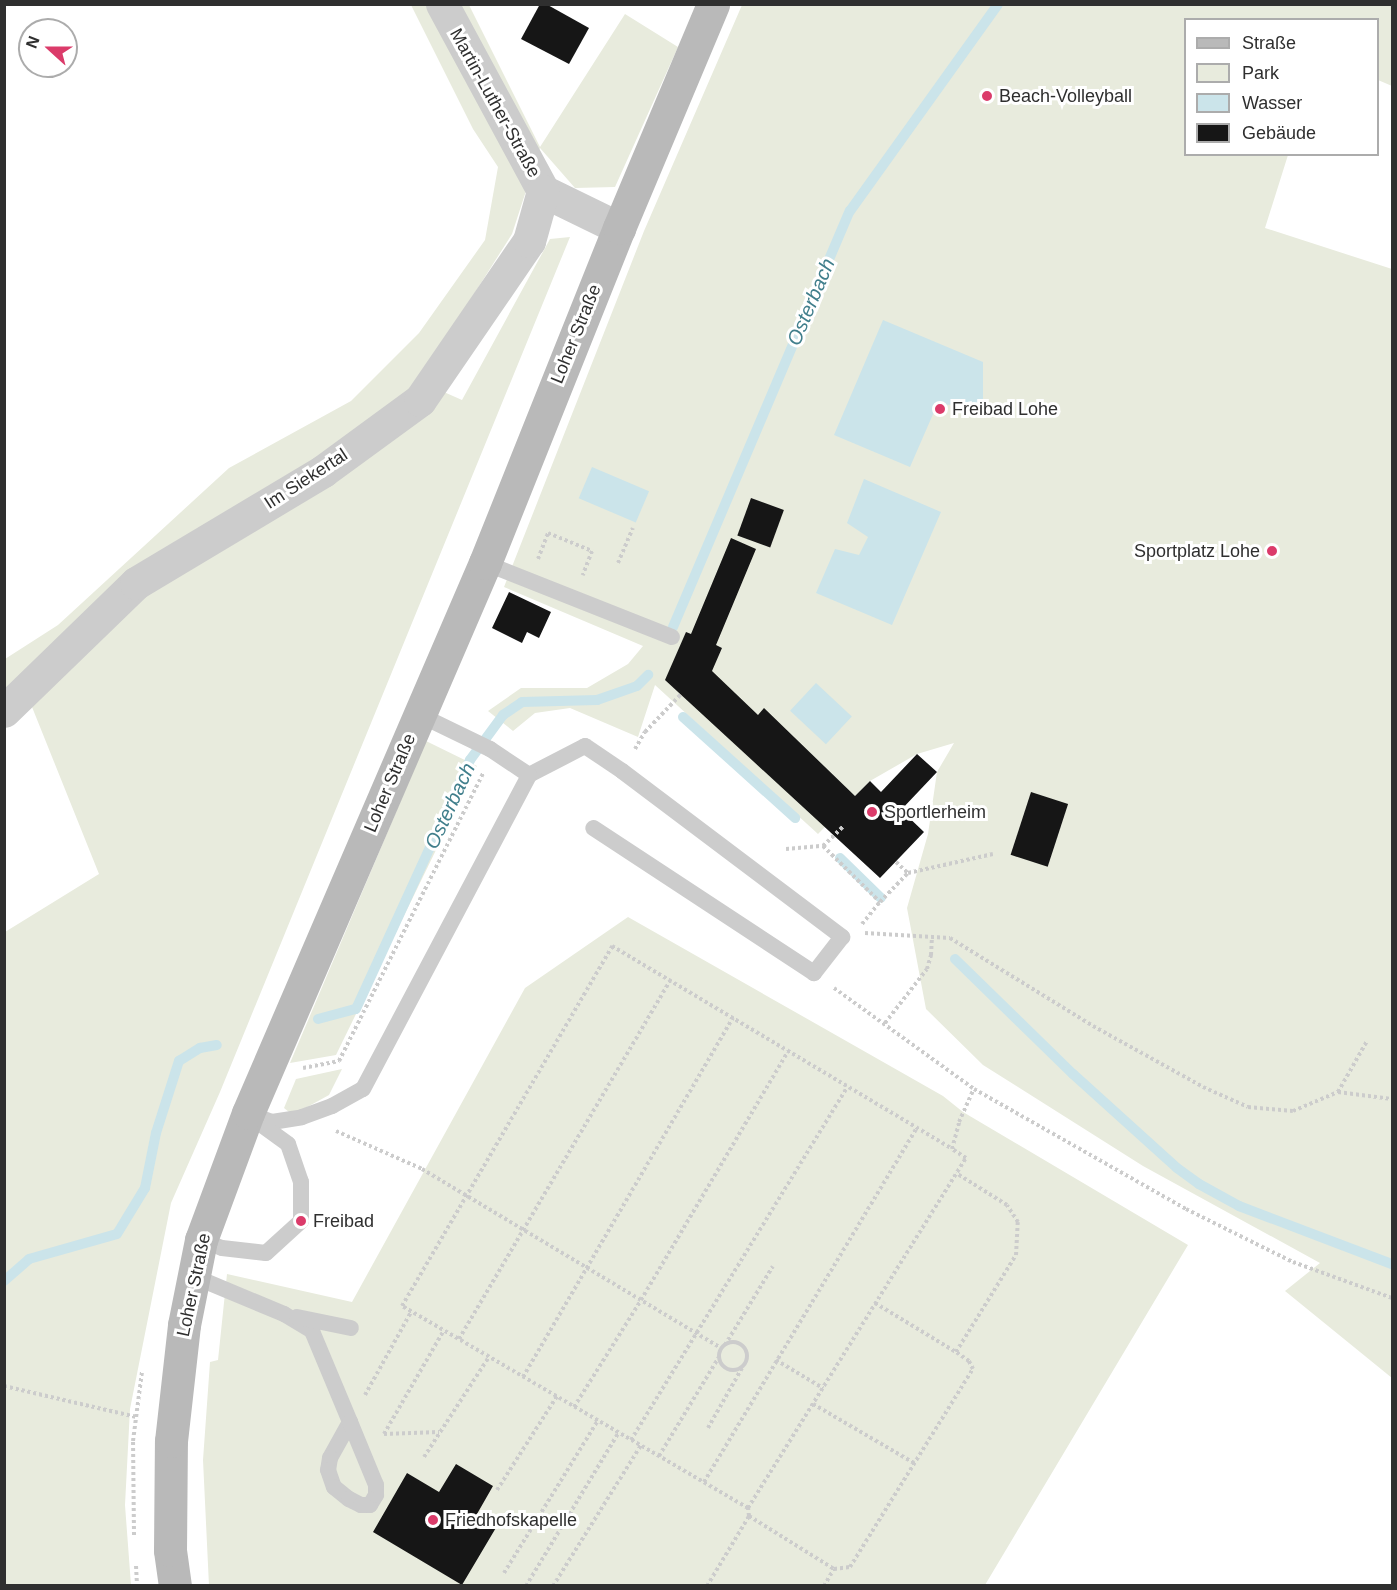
<!DOCTYPE html>
<meta charset="utf-8">
<style>
body{margin:0}
#map{position:relative;width:1397px;height:1590px;overflow:hidden;background:#fff;font-family:Helvetica,sans-serif}
div>[style]{position:absolute}
.green>*{inset:0;background:#e8ebdd}
.water>*{inset:0;background:#cbe4ea;transform-origin:0 0}
.stream>*{height:10px;margin:-5px;padding:0 5px;transform-origin:5px;border-radius:5px;background:#cbe4ea}
.building>*{inset:0;background:#161616;transform-origin:0 0}
.path>*{height:4px;margin-top:-2px;transform-origin:0;background:repeating-linear-gradient(90deg,#ccc 0 3px,transparent 0 6px)}
.path>.ring{margin:-2px;padding:0;box-sizing:content-box;background:none;border:4px solid #ccc;border-radius:50%}
.lane>*{height:16px;margin:-8px;padding:0 8px;transform-origin:8px;border-radius:8px;background:#ccc}
.street>*{height:33px;margin:-16.5px;padding:0 16.5px;transform-origin:16.5px;border-radius:16.5px;background:#ccc}
.secondary>*{height:33px;margin:-16.5px;padding:0 16.5px;transform-origin:16.5px;border-radius:16.5px;background:#b9b9b9}
.dots>*{width:16px;height:16px;translate:-50% -50%;box-sizing:border-box;border:3px solid #fff;border-radius:50%}
span{translate:-50% -50%;white-space:nowrap;text-align:center;line-height:1.15;-webkit-text-stroke:6px #fff;paint-order:stroke}
.poi-label{font-size:18px;color:#2f2f2f}
.left{translate:0 -50%;text-align:left}
.right{translate:-100% -50%;text-align:right}
.street-label{font-size:18px;color:#2f2f2f}
.water-label{font-size:20px;color:#417f8c;font-style:italic}
.frame{position:absolute;inset:0;border:6px solid #2f2f2f;pointer-events:none}
.legend{position:absolute;left:1184px;top:18px;width:195px;height:138px;box-sizing:border-box;background:#fff;border:2px solid #acacac;margin:0;padding:8px 10px;list-style:none;font-size:18px;color:#2f2f2f}
.legend li{display:flex;align-items:center;gap:12px;height:30px}
.legend b{width:30px;border:2px solid #acacac}
.north{position:absolute;left:18px;top:18px;width:60px;height:60px;box-sizing:border-box;background:#fff;border:2px solid #acacac;border-radius:50%;rotate:291deg;font-size:16px;font-weight:700;line-height:24px;text-align:center;color:#2f2f2f}
.north::after{content:'';display:block;margin:auto;width:21px;height:27px;background:#db3b6a;clip-path:polygon(50% 0,100% 100%,50% 72%,0 100%)}
</style>
<div id="map">
<div class="green">
<div style="clip-path:polygon(411px 5px,469px 5px,540px 147px,625px 14px,678px 47px,615px 187px,575px 188px,540px 148px,512px 234px,419px 381px,462px 400px,550px 239px,570px 237px,220px 1092px,171px 1203px,130px 1409px,125px 1505px,131px 1585px,5px 1585px,5px 932px,99px 874px,32px 707px,5px 703px,5px 659px,58px 625px,229px 468px,351px 401px,419px 333px,485px 240px,498px 167px,473px 129px)"></div>
<div style="clip-path:polygon(742px 5px,1392px 5px,1392px 86px,1378px 80px,1378px 20px,1186px 20px,1186px 154px,1288px 155px,1265px 228px,1392px 269px,1392px 1378px,1285px 1291px,1320px 1263px,1143px 1166px,983px 1065px,926px 1009px,907px 908px,928px 834px,937px 772px,954px 743px,917px 754px,870px 781px,818px 834px,655px 685px,638px 737px,570px 708px,535px 713px,513px 731px,488px 711px,521px 688px,587px 688px,628px 664px,643px 646px,504px 587px,644px 231px)"></div>
<div style="clip-path:polygon(426px 741px,477px 766px,336px 1055px,290px 1063px)"></div>
<div style="clip-path:polygon(628px 917px,943px 1096px,963px 1112px,1188px 1245px,985px 1585px,209px 1586px,203px 1460px,210px 1362px,218px 1360px,227px 1274px,352px 1302px,525px 988px)"></div>
<div style="clip-path:polygon(342px 1069px,329px 1095px,300px 1111px,289px 1112px,284px 1108px,296px 1079px)"></div>
</div>
<div class="water">
<div style="clip-path:polygon(883px 320px,983px 362px,983px 404px,937px 405px,910px 467px,834px 435px)"></div>
<div style="left:592px;top:467px;width:62px;height:34px;rotate:23deg"></div>
<div style="clip-path:polygon(864px 479px,941px 512px,892px 625px,816px 593px,835px 549px,859px 555px,868px 537px,847px 523px)"></div>
<div style="left:816px;top:683px;width:49px;height:38px;rotate:43deg"></div>
</div>
<div class="stream">
<div style="left:673px;top:627px;width:452px;rotate:-67deg"></div>
<div style="left:850px;top:211px;width:254px;rotate:-54.4deg"></div>
<div style="left:683px;top:717px;width:151px;rotate:42deg"></div>
<div style="left:840px;top:858px;width:57px;rotate:44.3deg"></div>
<div style="left:955px;top:959px;width:165px;rotate:44.3deg"></div>
<div style="left:1073px;top:1074px;width:140px;rotate:42.1deg"></div>
<div style="left:1177px;top:1168px;width:27px;rotate:36deg"></div>
<div style="left:1199px;top:1184px;width:46px;rotate:28.8deg"></div>
<div style="left:1239px;top:1206px;width:164px;rotate:20.8deg"></div>
<div style="left:318px;top:1019px;width:39px;rotate:-15deg"></div>
<div style="left:356px;top:1009px;width:274px;rotate:-65.4deg"></div>
<div style="left:470px;top:760px;width:56px;rotate:-53.7deg"></div>
<div style="left:503px;top:715px;width:23px;rotate:-34deg"></div>
<div style="left:522px;top:702px;width:75px;rotate:-1.5deg"></div>
<div style="left:597px;top:700px;width:42px;rotate:-19.3deg"></div>
<div style="left:637px;top:686px;width:16px;rotate:-45deg"></div>
<div style="left:4px;top:1281px;width:33px;rotate:-41deg"></div>
<div style="left:29px;top:1259px;width:91px;rotate:-15.9deg"></div>
<div style="left:117px;top:1234px;width:54px;rotate:-58.7deg"></div>
<div style="left:145px;top:1188px;width:56px;rotate:-78.7deg"></div>
<div style="left:156px;top:1133px;width:76px;rotate:-72.3deg"></div>
<div style="left:179px;top:1061px;width:25px;rotate:-32deg"></div>
<div style="left:200px;top:1048px;width:17px;rotate:-10deg"></div>
</div>
<div class="building">
<div style="clip-path:polygon(540px 4px,546px 4px,589px 28px,569px 64px,521px 39px)"></div>
<div style="left:751px;top:498px;width:35px;height:40px;rotate:20deg"></div>
<div style="clip-path:polygon(731px 538px,756px 549px,716px 645px,722px 648px,712px 671px,758px 715px,764px 708px,855px 796px,870px 781px,881px 792px,917px 754px,937px 772px,901px 810px,924px 832px,880px 878px,665px 680px,686px 632px,691px 634px)"></div>
<div style="clip-path:polygon(509px 592px,551px 612px,539px 638px,527px 632px,522px 643px,492px 628px)"></div>
<div style="left:1031px;top:792px;width:39px;height:66px;rotate:18deg"></div>
<div style="clip-path:polygon(456px 1464px,493px 1486px,477px 1514px,497px 1526px,462px 1585px,373px 1532px,407px 1473px,439px 1492px)"></div>
</div>
<div class="path">
<div style="left:538px;top:559px;width:28px;rotate:-69deg"></div>
<div style="left:548px;top:533px;width:48px;rotate:22.2deg"></div>
<div style="left:592px;top:551px;width:26px;rotate:111deg"></div>
<div style="left:618px;top:563px;width:38px;rotate:-67deg"></div>
<div style="left:635px;top:749px;width:20px;rotate:-60deg"></div>
<div style="left:645px;top:732px;width:52px;rotate:-46.5deg"></div>
<div style="left:823px;top:846px;width:80px;rotate:44.5deg"></div>
<div style="left:880px;top:902px;width:40px;rotate:-46deg"></div>
<div style="left:908px;top:873px;width:87px;rotate:-12.6deg"></div>
<div style="left:786px;top:849px;width:37px;rotate:-5deg"></div>
<div style="left:823px;top:846px;width:28px;rotate:-44deg"></div>
<div style="left:896px;top:862px;width:16px;rotate:43deg"></div>
<div style="left:862px;top:924px;width:28px;rotate:-51deg"></div>
<div style="left:865px;top:933px;width:85px;rotate:3.4deg"></div>
<div style="left:950px;top:938px;width:168px;rotate:31.6deg"></div>
<div style="left:1093px;top:1026px;width:126px;rotate:29deg"></div>
<div style="left:1203px;top:1087px;width:49px;rotate:24deg"></div>
<div style="left:1248px;top:1107px;width:45px;rotate:5.1deg"></div>
<div style="left:1293px;top:1111px;width:49px;rotate:-22.9deg"></div>
<div style="left:1338px;top:1092px;width:59px;rotate:-60.4deg"></div>
<div style="left:834px;top:988px;width:173px;rotate:35.8deg"></div>
<div style="left:974px;top:1089px;width:244px;rotate:29.5deg"></div>
<div style="left:1186px;top:1209px;width:119px;rotate:26.4deg"></div>
<div style="left:1293px;top:1262px;width:105px;rotate:20deg"></div>
<div style="left:885px;top:1023px;width:68px;rotate:-52.1deg"></div>
<div style="left:927px;top:969px;width:15px;rotate:-74deg"></div>
<div style="left:931px;top:955px;width:18px;rotate:-87deg"></div>
<div style="left:303px;top:1068px;width:37px;rotate:-11deg"></div>
<div style="left:339px;top:1061px;width:322px;rotate:-63.4deg"></div>
<div style="left:1338px;top:1092px;width:54px;rotate:7.4deg"></div>
<div style="left:336px;top:1131px;width:94px;rotate:23.8deg"></div>
<div style="left:422px;top:1169px;width:348px;rotate:30.9deg"></div>
<div style="left:875px;top:1303px;width:95px;rotate:31.2deg"></div>
<div style="left:459px;top:1339px;width:416px;rotate:-59.5deg"></div>
<div class="ring" style="left:719px;top:1342px;width:24px;height:24px"></div>
<div style="left:725px;top:1345px;width:92px;rotate:-58.7deg"></div>
<div style="left:776px;top:1360px;width:55px;rotate:30.8deg"></div>
<div style="left:523px;top:1377px;width:416px;rotate:-59.7deg"></div>
<div style="left:4px;top:1386px;width:136px;rotate:13.2deg"></div>
<div style="left:365px;top:1395px;width:95px;rotate:-61deg"></div>
<div style="left:813px;top:1404px;width:117px;rotate:30.3deg"></div>
<div style="left:574px;top:1407px;width:126px;rotate:-57.9deg"></div>
<div style="left:641px;top:1300px;width:289px;rotate:-59.4deg"></div>
<div style="left:708px;top:1428px;width:69px;rotate:-60.5deg"></div>
<div style="left:384px;top:1434px;width:120px;rotate:-60deg"></div>
<div style="left:384px;top:1434px;width:55px;rotate:-2.1deg"></div>
<div style="left:631px;top:1440px;width:414px;rotate:-58.5deg"></div>
<div style="left:659px;top:1456px;width:116px;rotate:-58.8deg"></div>
<div style="left:424px;top:1457px;width:119px;rotate:-57deg"></div>
<div style="left:704px;top:1482px;width:412px;rotate:-59deg"></div>
<div style="left:497px;top:1490px;width:112px;rotate:-57.4deg"></div>
<div style="left:748px;top:1508px;width:401px;rotate:-149.7deg"></div>
<div style="left:402px;top:1306px;width:417px;rotate:-59.7deg"></div>
<div style="left:612px;top:946px;width:396px;rotate:30.8deg"></div>
<div style="left:749px;top:1516px;width:100px;rotate:31.9deg"></div>
<div style="left:134px;top:1535px;width:94px;rotate:-90.6deg"></div>
<div style="left:133px;top:1441px;width:70px;rotate:-82.6deg"></div>
<div style="left:136px;top:1566px;width:20px;rotate:87deg"></div>
<div style="left:504px;top:1573px;width:180px;rotate:-58.4deg"></div>
<div style="left:526px;top:1586px;width:180px;rotate:-58.9deg"></div>
<div style="left:553px;top:1586px;width:166px;rotate:-58deg"></div>
<div style="left:707px;top:1586px;width:82px;rotate:-59deg"></div>
<div style="left:749px;top:1516px;width:8px;rotate:-97deg"></div>
<div style="left:748px;top:1508px;width:412px;rotate:-58.1deg"></div>
<div style="left:966px;top:1158px;width:17px;rotate:-147deg"></div>
<div style="left:952px;top:1149px;width:28px;rotate:-75deg"></div>
<div style="left:959px;top:1122px;width:36px;rotate:-66deg"></div>
<div style="left:824px;top:1586px;width:20px;rotate:-60deg"></div>
<div style="left:834px;top:1569px;width:16px;rotate:-7deg"></div>
<div style="left:850px;top:1567px;width:233px;rotate:-58.2deg"></div>
<div style="left:973px;top:1369px;width:9px;rotate:-117deg"></div>
<div style="left:969px;top:1361px;width:16px;rotate:-145deg"></div>
<div style="left:956px;top:1352px;width:114px;rotate:-58.3deg"></div>
<div style="left:1016px;top:1255px;width:33px;rotate:-87deg"></div>
<div style="left:1018px;top:1222px;width:20px;rotate:-123deg"></div>
<div style="left:1007px;top:1205px;width:60px;rotate:-147.9deg"></div>
</div>
<div class="lane">
<div style="left:485px;top:563px;width:201px;rotate:21.6deg"></div>
<div style="left:529px;top:775px;width:63px;rotate:-27.4deg"></div>
<div style="left:585px;top:746px;width:45px;rotate:34deg"></div>
<div style="left:622px;top:771px;width:276px;rotate:37deg"></div>
<div style="left:842px;top:937px;width:46px;rotate:127.9deg"></div>
<div style="left:814px;top:973px;width:264px;rotate:-146.7deg"></div>
<div style="left:248px;top:1113px;width:26px;rotate:21deg"></div>
<div style="left:272px;top:1122px;width:30px;rotate:-9deg"></div>
<div style="left:302px;top:1117px;width:32px;rotate:-20deg"></div>
<div style="left:332px;top:1106px;width:35px;rotate:-29deg"></div>
<div style="left:363px;top:1089px;width:355px;rotate:-62.1deg"></div>
<div style="left:529px;top:775px;width:47px;rotate:-146.3deg"></div>
<div style="left:490px;top:749px;width:78px;rotate:-154.1deg"></div>
<div style="left:201px;top:1240px;width:22px;rotate:21deg"></div>
<div style="left:222px;top:1248px;width:44px;rotate:6.5deg"></div>
<div style="left:266px;top:1253px;width:47px;rotate:-42.4deg"></div>
<div style="left:301px;top:1221px;width:39px;rotate:-90deg"></div>
<div style="left:301px;top:1182px;width:40px;rotate:-108.9deg"></div>
<div style="left:288px;top:1144px;width:41px;rotate:-144deg"></div>
<div style="left:193px;top:1276px;width:99px;rotate:22.7deg"></div>
<div style="left:284px;top:1314px;width:33px;rotate:31deg"></div>
<div style="left:312px;top:1331px;width:99px;rotate:67.3deg"></div>
<div style="left:350px;top:1422px;width:41px;rotate:119.1deg"></div>
<div style="left:330px;top:1458px;width:12px;rotate:99deg"></div>
<div style="left:328px;top:1470px;width:18px;rotate:71deg"></div>
<div style="left:334px;top:1487px;width:19px;rotate:39deg"></div>
<div style="left:349px;top:1499px;width:13px;rotate:27deg"></div>
<div style="left:361px;top:1505px;width:9px"></div>
<div style="left:370px;top:1505px;width:12px;rotate:-59deg"></div>
<div style="left:376px;top:1495px;width:10px;rotate:-90deg"></div>
<div style="left:376px;top:1485px;width:68px;rotate:-112.4deg"></div>
<div style="left:297px;top:1317px;width:55px;rotate:11.5deg"></div>
</div>
<div class="street">
<div style="left:442px;top:4px;width:213px;rotate:61.6deg"></div>
<div style="left:543px;top:191px;width:85px;rotate:26deg"></div>
<div style="left:4px;top:711px;width:184px;rotate:-44.1deg"></div>
<div style="left:136px;top:583px;width:218px;rotate:-30.9deg"></div>
<div style="left:323px;top:471px;width:120px;rotate:-36.2deg"></div>
<div style="left:420px;top:400px;width:193px;rotate:-55.6deg"></div>
<div style="left:529px;top:241px;width:52px;rotate:-74.4deg"></div>
</div>
<div class="secondary">
<div style="left:175px;top:1586px;width:36px;rotate:-98deg"></div>
<div style="left:170px;top:1550px;width:109px;rotate:-89.5deg"></div>
<div style="left:171px;top:1441px;width:117px;rotate:-83.6deg"></div>
<div style="left:184px;top:1325px;width:87px;rotate:-78.7deg"></div>
<div style="left:201px;top:1240px;width:135px;rotate:-69.7deg"></div>
<div style="left:248px;top:1113px;width:599px;rotate:-66.69deg"></div>
<div style="left:485px;top:563px;width:361px;rotate:-68.2deg"></div>
<div style="left:619px;top:228px;width:243px;rotate:-67.2deg"></div>
</div>
<div class="dots">
<div style="left:987px;top:96px;background:#db3b6a"></div>
<div style="left:940px;top:409px;background:#db3b6a"></div>
<div style="left:1272px;top:551px;background:#db3b6a"></div>
<div style="left:872px;top:812px;background:#db3b6a"></div>
<div style="left:301px;top:1221px;background:#db3b6a"></div>
<div style="left:433px;top:1520px;background:#db3b6a"></div>
</div>
<div class="poi-label">
<span class="left" style="left:999px;top:96px">Beach-Volleyball</span>
<span class="left" style="left:952px;top:409px">Freibad Lohe</span>
<span class="right" style="left:1260px;top:551px">Sportplatz Lohe</span>
<span class="left" style="left:884px;top:812px">Sportlerheim</span>
<span class="left" style="left:313px;top:1221px">Freibad</span>
<span class="left" style="left:445px;top:1520px">Friedhofskapelle</span>
</div>
<div class="street-label">
<span style="left:495px;top:103px;rotate:61deg">Martin-Luther-Straße</span>
<span style="left:576px;top:334px;rotate:-68deg">Loher Straße</span>
<span style="left:306px;top:479px;rotate:-33deg">Im Siekertal</span>
<span style="left:390px;top:783px;rotate:-67deg">Loher Straße</span>
<span style="left:194px;top:1285px;rotate:-78deg">Loher Straße</span>
</div>
<div class="water-label">
<span style="left:811px;top:302px;rotate:-67deg">Osterbach</span>
<span style="left:450px;top:806px;rotate:-65deg">Osterbach</span>
</div>
<div class="frame"></div>
<ul class="legend">
<li><b style="height:8px;background:#b9b9b9"></b>Straße</li>
<li><b style="height:16px;background:#e8ebdd"></b>Park</li>
<li><b style="height:16px;background:#cbe4ea"></b>Wasser</li>
<li><b style="height:16px;background:#161616"></b>Gebäude</li>
</ul>
<div class="north">N</div>
</div>
